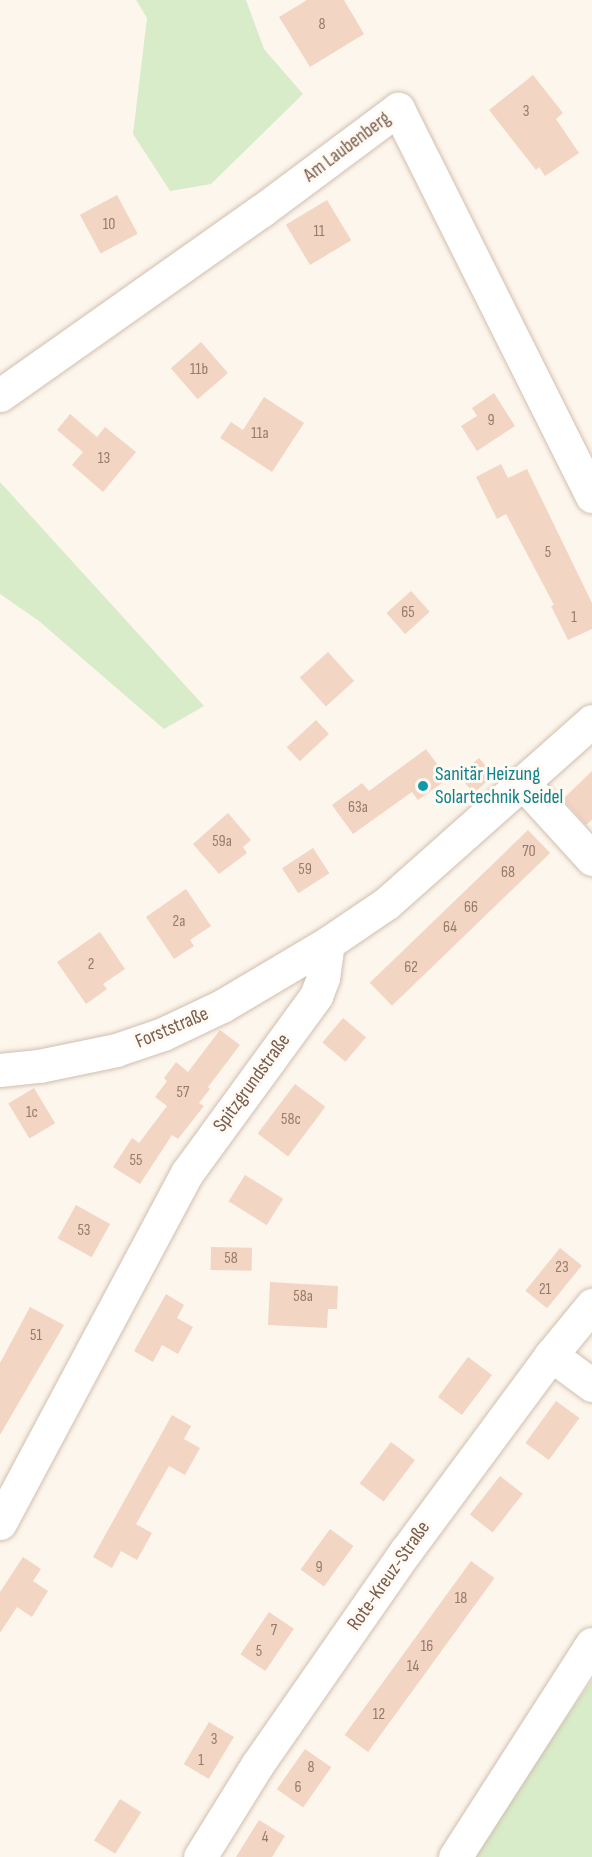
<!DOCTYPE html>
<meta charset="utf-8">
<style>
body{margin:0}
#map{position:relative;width:592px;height:1857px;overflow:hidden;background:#fdf6ec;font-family:"Sofia Sans Condensed",sans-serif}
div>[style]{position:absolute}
.green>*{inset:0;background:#d8ecc9}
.building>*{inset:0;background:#f3d5c3;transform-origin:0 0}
.roads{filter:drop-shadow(0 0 2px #d1beb0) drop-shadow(0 0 2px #d1beb0)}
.minor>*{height:33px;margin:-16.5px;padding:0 16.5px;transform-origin:16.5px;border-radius:16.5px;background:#fff}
.dots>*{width:16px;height:16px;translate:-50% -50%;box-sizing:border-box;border:3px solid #fffaf3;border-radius:50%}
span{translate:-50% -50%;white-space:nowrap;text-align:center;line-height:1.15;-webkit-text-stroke:6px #fffaf3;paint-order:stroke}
.number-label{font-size:16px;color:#987a6a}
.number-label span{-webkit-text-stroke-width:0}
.street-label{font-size:20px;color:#7a5c4d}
.culture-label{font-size:20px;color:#0d838f}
.left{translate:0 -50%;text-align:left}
</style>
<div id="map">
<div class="green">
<div style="clip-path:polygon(136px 0,246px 0,264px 49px,303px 94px,211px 184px,170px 191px,133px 134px,147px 18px)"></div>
<div style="clip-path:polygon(0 482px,204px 706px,164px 729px,39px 621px,0 594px)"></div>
<div style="clip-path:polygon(592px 1680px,592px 1857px,470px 1857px)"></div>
</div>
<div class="building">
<div style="clip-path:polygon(307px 0,344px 0,364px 34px,310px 67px,279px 17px)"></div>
<div style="clip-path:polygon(533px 75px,563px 113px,556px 119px,579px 153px,545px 176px,539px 167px,536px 170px,489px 110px)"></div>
<div style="left:117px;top:195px;width:44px;height:42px;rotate:62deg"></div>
<div style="left:327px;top:200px;width:47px;height:48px;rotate:59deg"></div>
<div style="left:201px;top:342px;width:41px;height:40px;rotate:49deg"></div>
<div style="clip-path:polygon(494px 393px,515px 426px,477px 451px,461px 426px,477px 416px,472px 408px)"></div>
<div style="clip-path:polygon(264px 397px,304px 423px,272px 472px,220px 438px,231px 422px,243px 430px)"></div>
<div style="clip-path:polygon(70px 414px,97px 437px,105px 427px,136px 452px,103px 492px,72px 465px,83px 452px,57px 430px)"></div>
<div style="clip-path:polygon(501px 464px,508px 478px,527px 469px,592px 603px,592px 629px,568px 640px,551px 606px,554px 605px,506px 514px,497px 519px,476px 477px)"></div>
<div style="left:411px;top:591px;width:28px;height:33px;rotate:48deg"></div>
<div style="left:328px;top:652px;width:39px;height:38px;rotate:48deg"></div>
<div style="left:316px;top:720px;width:19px;height:40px;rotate:47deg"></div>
<div style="clip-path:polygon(426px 749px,448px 779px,418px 800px,412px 792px,353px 834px,332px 805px,362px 783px,369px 791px)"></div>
<div style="left:479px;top:758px;width:23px;height:27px;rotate:49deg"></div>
<div style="clip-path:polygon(592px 771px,592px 820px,586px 825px,563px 799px)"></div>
<div style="clip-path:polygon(228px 813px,251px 840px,243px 847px,247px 853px,219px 874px,193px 844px)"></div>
<div style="left:528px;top:830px;width:32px;height:220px;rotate:46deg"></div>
<div style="left:313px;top:848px;width:30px;height:37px;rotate:57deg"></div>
<div style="clip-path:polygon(186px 889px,211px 926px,190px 940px,194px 946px,174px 959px,146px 917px)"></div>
<div style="clip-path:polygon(100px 932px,125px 969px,103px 984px,107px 989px,86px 1004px,57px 962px)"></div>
<div style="left:343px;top:1018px;width:30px;height:32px;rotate:40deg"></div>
<div style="clip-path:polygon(220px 1030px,240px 1045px,208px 1087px,210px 1089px,199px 1103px,204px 1106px,178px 1139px,172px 1135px,140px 1184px,113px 1167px,132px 1138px,139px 1143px,167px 1106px,155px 1097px,167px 1081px,164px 1078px,176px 1062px,188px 1072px)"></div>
<div style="left:295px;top:1084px;width:38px;height:62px;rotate:37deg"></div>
<div style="left:34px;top:1088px;width:41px;height:30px;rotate:59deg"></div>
<div style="left:245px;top:1175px;width:45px;height:31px;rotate:32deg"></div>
<div style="left:76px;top:1205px;width:39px;height:38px;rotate:29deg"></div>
<div style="left:211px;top:1247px;width:41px;height:23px;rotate:1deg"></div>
<div style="left:560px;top:1248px;width:28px;height:55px;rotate:39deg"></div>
<div style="clip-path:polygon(270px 1282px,338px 1286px,337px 1309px,328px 1309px,327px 1328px,268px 1325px)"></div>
<div style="clip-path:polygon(166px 1294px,184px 1305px,177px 1318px,193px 1327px,178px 1354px,162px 1345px,153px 1362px,134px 1351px)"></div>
<div style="clip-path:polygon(30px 1307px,64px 1325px,0 1435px,0 1363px)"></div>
<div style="left:468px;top:1357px;width:30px;height:50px;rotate:37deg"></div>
<div style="left:556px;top:1401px;width:29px;height:52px;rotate:36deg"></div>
<div style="clip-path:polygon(172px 1415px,191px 1426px,184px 1439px,200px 1448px,185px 1475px,169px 1466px,136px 1524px,152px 1533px,137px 1560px,121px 1551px,112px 1568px,93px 1557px)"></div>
<div style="left:391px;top:1442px;width:30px;height:52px;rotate:37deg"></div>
<div style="left:500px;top:1476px;width:29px;height:49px;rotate:38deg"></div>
<div style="left:330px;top:1529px;width:29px;height:50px;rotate:36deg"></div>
<div style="clip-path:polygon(23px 1557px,41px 1569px,33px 1581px,48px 1591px,32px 1617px,17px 1607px,0 1633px,0 1592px)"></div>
<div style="left:471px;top:1561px;width:29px;height:215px;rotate:36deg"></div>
<div style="left:269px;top:1612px;width:30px;height:51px;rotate:34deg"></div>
<div style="left:209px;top:1722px;width:29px;height:49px;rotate:31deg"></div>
<div style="left:305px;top:1749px;width:32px;height:49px;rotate:35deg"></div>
<div style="left:120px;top:1799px;width:25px;height:49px;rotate:32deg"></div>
<div style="clip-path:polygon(259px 1820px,285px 1836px,272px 1857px,236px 1857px)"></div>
</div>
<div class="roads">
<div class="minor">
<div style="left:0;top:395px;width:319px;rotate:-35.2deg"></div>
<div style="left:261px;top:211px;width:171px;rotate:-36.7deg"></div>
<div style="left:398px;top:109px;width:433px;rotate:63.4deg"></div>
<div style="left:522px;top:782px;width:104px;rotate:47.7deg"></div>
<div style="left:0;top:1070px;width:39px;rotate:-6deg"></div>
<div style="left:39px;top:1066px;width:79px;rotate:-11.7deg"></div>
<div style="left:116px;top:1050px;width:50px;rotate:-18.8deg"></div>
<div style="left:163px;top:1034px;width:65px;rotate:-25.4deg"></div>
<div style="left:222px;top:1006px;width:123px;rotate:-30.7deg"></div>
<div style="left:328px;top:943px;width:71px;rotate:-34.1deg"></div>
<div style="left:387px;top:903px;width:274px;rotate:-41.6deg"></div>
<div style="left:551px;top:1355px;width:51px;rotate:36.2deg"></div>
<div style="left:0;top:1523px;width:397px;rotate:-61.9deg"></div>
<div style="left:187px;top:1173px;width:219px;rotate:-53.9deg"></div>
<div style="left:316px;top:996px;width:19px;rotate:-69deg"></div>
<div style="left:323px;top:978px;width:35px;rotate:-82deg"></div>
<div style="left:200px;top:1857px;width:108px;rotate:-58.2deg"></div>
<div style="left:257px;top:1765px;width:261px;rotate:-55.2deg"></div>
<div style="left:406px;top:1551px;width:244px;rotate:-53.5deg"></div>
<div style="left:551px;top:1355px;width:65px;rotate:-50.6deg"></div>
<div style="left:455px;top:1857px;width:253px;rotate:-57.3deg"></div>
</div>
</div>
<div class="dots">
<div style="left:423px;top:786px;background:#0f9aa8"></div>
</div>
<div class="number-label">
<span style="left:322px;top:25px">8</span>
<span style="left:526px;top:112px">3</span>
<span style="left:109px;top:225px">10</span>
<span style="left:319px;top:232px">11</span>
<span style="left:199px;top:370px">11b</span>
<span style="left:491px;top:421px">9</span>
<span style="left:260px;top:434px">11a</span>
<span style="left:104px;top:459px">13</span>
<span style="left:548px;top:553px">5</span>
<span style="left:408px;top:613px">65</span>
<span style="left:574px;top:618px">1</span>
<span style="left:358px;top:808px">63a</span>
<span style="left:222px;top:842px">59a</span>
<span style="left:529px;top:852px">70</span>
<span style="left:305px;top:870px">59</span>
<span style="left:508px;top:873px">68</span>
<span style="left:471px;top:908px">66</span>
<span style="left:179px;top:922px">2a</span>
<span style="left:450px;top:928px">64</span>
<span style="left:91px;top:965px">2</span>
<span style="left:411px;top:968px">62</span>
<span style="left:183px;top:1093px">57</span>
<span style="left:32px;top:1113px">1c</span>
<span style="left:291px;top:1120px">58c</span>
<span style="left:136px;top:1161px">55</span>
<span style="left:84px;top:1231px">53</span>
<span style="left:231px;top:1259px">58</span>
<span style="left:562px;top:1268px">23</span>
<span style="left:545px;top:1290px">21</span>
<span style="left:303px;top:1297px">58a</span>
<span style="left:36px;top:1336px">51</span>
<span style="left:319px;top:1568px">9</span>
<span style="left:461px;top:1599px">18</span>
<span style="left:274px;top:1631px">7</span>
<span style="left:427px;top:1647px">16</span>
<span style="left:259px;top:1652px">5</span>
<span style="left:413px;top:1667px">14</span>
<span style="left:379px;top:1715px">12</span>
<span style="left:214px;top:1740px">3</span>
<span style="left:201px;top:1761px">1</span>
<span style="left:311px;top:1768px">8</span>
<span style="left:298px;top:1788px">6</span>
<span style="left:265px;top:1838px">4</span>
</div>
<div class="street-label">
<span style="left:347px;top:147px;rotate:-37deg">Am Laubenberg</span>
<span style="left:172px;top:1028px;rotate:-23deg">Forststraße</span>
<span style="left:252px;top:1083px;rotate:-54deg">Spitzgrundstraße</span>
<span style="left:389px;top:1576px;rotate:-55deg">Rote-Kreuz-Straße</span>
</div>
<div class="culture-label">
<span class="left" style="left:435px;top:786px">Sanitär Heizung<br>Solartechnik Seidel</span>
</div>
</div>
